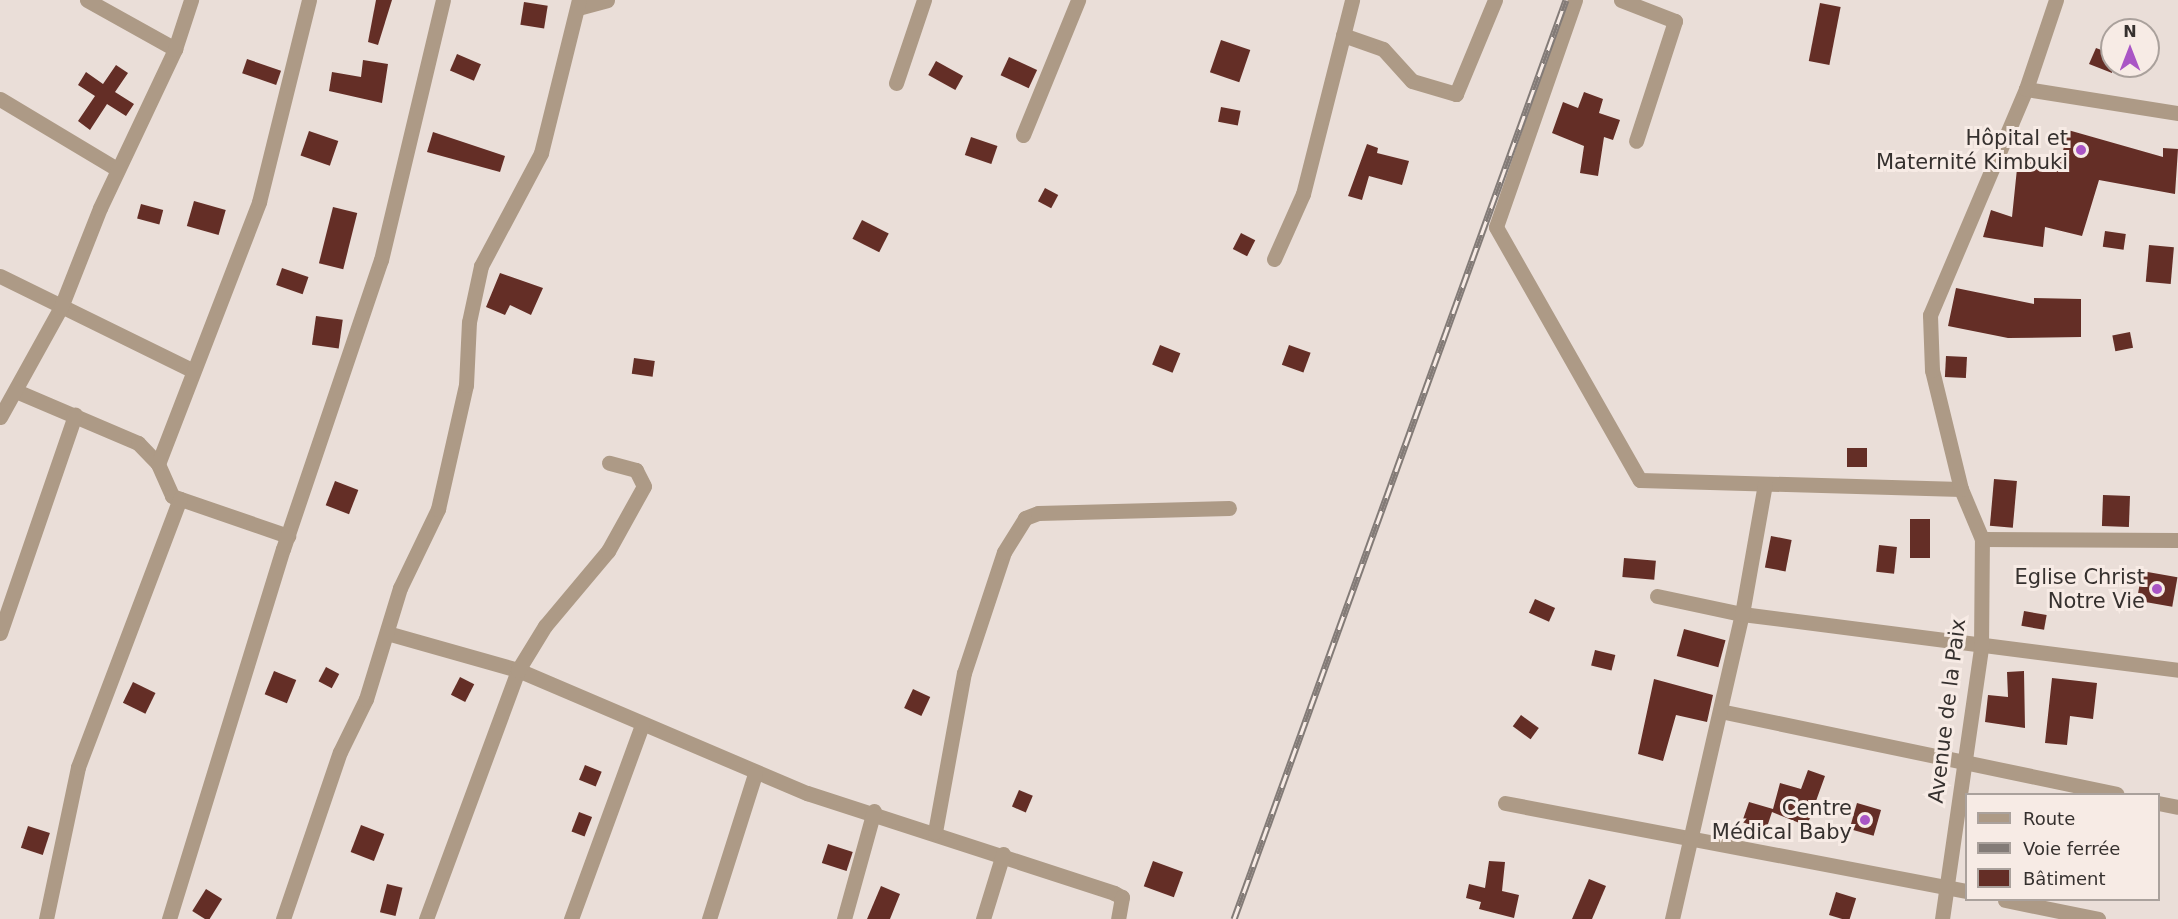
<!DOCTYPE html>
<meta charset="utf-8">
<style>
body{margin:0}
#map{position:relative;width:2178px;height:919px;overflow:hidden;background:#eaded8;font-family:"DejaVu Sans",sans-serif}
div>[style]{position:absolute}
.building>*{inset:0;background:#642e26;transform-origin:0 0}
.minor>*{height:15px;margin:-7.5px;padding:0 7.5px;transform-origin:7.5px;border-radius:7.5px;background:#ad9a86}
.rail>*{height:7px;margin-top:-3.5px;transform-origin:0;background:repeating-linear-gradient(90deg,#f7ebe5 0 14px,#837b77 0 28px);box-sizing:border-box;border-block:2px solid #837b77}
.dots>*{width:16px;height:16px;translate:-50% -50%;box-sizing:border-box;border:3px solid #f7ebe5;border-radius:50%}
span{translate:-50% -50%;white-space:nowrap;text-align:center;line-height:1.15;-webkit-text-stroke:6px #f7ebe5;paint-order:stroke}
.poi-label{font-size:21px;color:#36312f}
.right{translate:-100% -50%;text-align:right}
.street-label{font-size:21px;color:#36312f}
.legend{position:absolute;left:1965px;top:793px;width:195px;height:108px;box-sizing:border-box;background:#f7ebe5;border:2px solid #aaa19c;margin:0;padding:8px 10px;list-style:none;font-size:18px;color:#36312f}
.legend li{display:flex;align-items:center;gap:12px;height:30px}
.legend b{width:30px;border:2px solid #aaa19c}
.north{position:absolute;left:2100px;top:18px;width:60px;height:60px;box-sizing:border-box;background:#f7ebe5;border:2px solid #aaa19c;border-radius:50%;rotate:0deg;font-size:16px;font-weight:700;line-height:24px;text-align:center;color:#36312f}
.north::after{content:'';display:block;margin:auto;width:21px;height:27px;background:#a955c5;clip-path:polygon(50% 0,100% 100%,50% 72%,0 100%)}
</style>
<div id="map">
<div class="building">
<div style="clip-path:polygon(376px 0,392px 0,378px 45px,368px 42px)"></div>
<div style="left:524px;top:2px;width:24px;height:23px;rotate:9deg"></div>
<div style="left:1820px;top:3px;width:21px;height:59px;rotate:11deg"></div>
<div style="left:1221px;top:40px;width:31px;height:34px;rotate:19deg"></div>
<div style="clip-path:polygon(2096px 48px,2112px 54px,2112px 73px,2089px 64px)"></div>
<div style="left:457px;top:54px;width:26px;height:18px;rotate:23deg"></div>
<div style="left:1009px;top:57px;width:31px;height:20px;rotate:25deg"></div>
<div style="left:247px;top:59px;width:36px;height:15px;rotate:19deg"></div>
<div style="clip-path:polygon(363px 60px,388px 64px,382px 103px,329px 91px,332px 72px,361px 77px)"></div>
<div style="left:936px;top:61px;width:31px;height:16px;rotate:29deg"></div>
<div style="clip-path:polygon(116px 65px,128px 73px,115px 92px,134px 104px,126px 116px,107px 104px,90px 130px,78px 121px,95px 96px,78px 85px,86px 72px,103px 84px)"></div>
<div style="clip-path:polygon(1584px 92px,1603px 99px,1599px 113px,1620px 120px,1613px 140px,1604px 137px,1598px 176px,1580px 173px,1584px 146px,1552px 133px,1563px 102px,1578px 108px)"></div>
<div style="left:1221px;top:107px;width:20px;height:15px;rotate:11deg"></div>
<div style="clip-path:polygon(2068px 130px,2163px 157px,2163px 148px,2178px 149px,2175px 194px,2099px 180px,2082px 236px,2045px 227px,2043px 247px,1983px 237px,1991px 210px,2012px 217px,2018px 159px,2060px 163px)"></div>
<div style="left:309px;top:131px;width:31px;height:26px;rotate:19deg"></div>
<div style="clip-path:polygon(433px 132px,505px 156px,500px 172px,427px 152px)"></div>
<div style="left:971px;top:137px;width:28px;height:19px;rotate:19deg"></div>
<div style="clip-path:polygon(1367px 144px,1378px 148px,1377px 153px,1409px 161px,1402px 185px,1369px 176px,1362px 200px,1348px 196px)"></div>
<div style="left:1045px;top:188px;width:15px;height:15px;rotate:28deg"></div>
<div style="left:194px;top:201px;width:33px;height:26px;rotate:16deg"></div>
<div style="left:141px;top:204px;width:23px;height:15px;rotate:15deg"></div>
<div style="left:333px;top:207px;width:25px;height:58px;rotate:14deg"></div>
<div style="left:862px;top:220px;width:30px;height:21px;rotate:27deg"></div>
<div style="left:2105px;top:231px;width:21px;height:16px;rotate:8deg"></div>
<div style="left:1241px;top:233px;width:16px;height:18px;rotate:27deg"></div>
<div style="left:2149px;top:245px;width:25px;height:37px;rotate:5deg"></div>
<div style="left:282px;top:268px;width:28px;height:18px;rotate:19deg"></div>
<div style="clip-path:polygon(500px 273px,543px 288px,531px 315px,510px 305px,505px 315px,486px 307px)"></div>
<div style="clip-path:polygon(1956px 288px,2034px 304px,2034px 298px,2081px 299px,2081px 337px,2008px 338px,1948px 326px)"></div>
<div style="left:316px;top:316px;width:27px;height:29px;rotate:8deg"></div>
<div style="left:2130px;top:332px;width:16px;height:18px;rotate:79deg"></div>
<div style="left:1160px;top:345px;width:22px;height:21px;rotate:22deg"></div>
<div style="left:1289px;top:345px;width:23px;height:21px;rotate:20deg"></div>
<div style="left:1946px;top:356px;width:21px;height:21px;rotate:3deg"></div>
<div style="left:634px;top:358px;width:21px;height:16px;rotate:8deg"></div>
<div style="left:1867px;top:448px;width:19px;height:20px;rotate:90deg"></div>
<div style="left:1994px;top:479px;width:23px;height:47px;rotate:5deg"></div>
<div style="left:335px;top:481px;width:25px;height:26px;rotate:21deg"></div>
<div style="left:2103px;top:495px;width:27px;height:31px;rotate:2deg"></div>
<div style="left:1910px;top:519px;width:20px;height:39px"></div>
<div style="left:1771px;top:536px;width:21px;height:32px;rotate:11deg"></div>
<div style="left:1879px;top:545px;width:18px;height:27px;rotate:6deg"></div>
<div style="left:1624px;top:558px;width:32px;height:19px;rotate:5deg"></div>
<div style="left:2142px;top:571px;width:36px;height:30px;rotate:10deg"></div>
<div style="left:1535px;top:599px;width:22px;height:15px;rotate:24deg"></div>
<div style="left:2024px;top:611px;width:23px;height:15px;rotate:10deg"></div>
<div style="left:1684px;top:629px;width:43px;height:28px;rotate:15deg"></div>
<div style="left:1595px;top:650px;width:21px;height:16px;rotate:14deg"></div>
<div style="left:326px;top:667px;width:15px;height:16px;rotate:28deg"></div>
<div style="left:274px;top:671px;width:24px;height:25px;rotate:22deg"></div>
<div style="clip-path:polygon(2024px 671px,2025px 728px,1985px 722px,1988px 695px,2008px 697px,2007px 672px)"></div>
<div style="left:460px;top:677px;width:16px;height:20px;rotate:27deg"></div>
<div style="clip-path:polygon(2052px 678px,2097px 683px,2093px 719px,2070px 716px,2067px 745px,2045px 743px)"></div>
<div style="clip-path:polygon(1654px 679px,1713px 695px,1707px 722px,1676px 715px,1663px 761px,1638px 754px)"></div>
<div style="left:133px;top:682px;width:25px;height:23px;rotate:26deg"></div>
<div style="left:913px;top:689px;width:19px;height:21px;rotate:25deg"></div>
<div style="left:1521px;top:715px;width:22px;height:14px;rotate:36deg"></div>
<div style="left:585px;top:765px;width:18px;height:16px;rotate:22deg"></div>
<div style="clip-path:polygon(1808px 770px,1825px 776px,1807px 826px,1772px 812px,1766px 830px,1742px 822px,1749px 802px,1773px 809px,1780px 783px,1801px 789px)"></div>
<div style="left:1019px;top:790px;width:15px;height:18px;rotate:23deg"></div>
<div style="left:1857px;top:803px;width:25px;height:27px;rotate:16deg"></div>
<div style="left:579px;top:812px;width:14px;height:21px;rotate:21deg"></div>
<div style="left:361px;top:825px;width:25px;height:29px;rotate:21deg"></div>
<div style="left:28px;top:826px;width:23px;height:23px;rotate:18deg"></div>
<div style="left:828px;top:844px;width:26px;height:20px;rotate:18deg"></div>
<div style="left:1153px;top:861px;width:32px;height:27px;rotate:20deg"></div>
<div style="clip-path:polygon(1489px 861px,1505px 862px,1502px 891px,1519px 895px,1514px 918px,1479px 909px,1481px 902px,1466px 898px,1469px 884px,1485px 888px)"></div>
<div style="clip-path:polygon(1589px 879px,1606px 886px,1592px 919px,1572px 919px)"></div>
<div style="left:387px;top:884px;width:16px;height:29px;rotate:14deg"></div>
<div style="clip-path:polygon(881px 886px,900px 894px,890px 919px,867px 919px)"></div>
<div style="left:206px;top:889px;width:19px;height:26px;rotate:32deg"></div>
<div style="left:1836px;top:892px;width:21px;height:24px;rotate:17deg"></div>
</div>
<div class="minor">
<div style="left:87px;top:0;width:101px;rotate:29.1deg"></div>
<div style="left:1575px;top:0;width:240px;rotate:109.2deg"></div>
<div style="left:1496px;top:227px;width:291px;rotate:60.4deg"></div>
<div style="left:1640px;top:480px;width:321px;rotate:1.6deg"></div>
<div style="left:1621px;top:0;width:58px;rotate:21.3deg"></div>
<div style="left:1675px;top:21px;width:126px;rotate:108deg"></div>
<div style="left:578px;top:8px;width:30px;rotate:-15deg"></div>
<div style="left:1343px;top:35px;width:42px;rotate:19.3deg"></div>
<div style="left:1383px;top:49px;width:43px;rotate:47.8deg"></div>
<div style="left:1412px;top:81px;width:46px;rotate:16.5deg"></div>
<div style="left:1456px;top:94px;width:102px;rotate:-67.5deg"></div>
<div style="left:896px;top:83px;width:88px;rotate:-71.4deg"></div>
<div style="left:2026px;top:89px;width:154px;rotate:9deg"></div>
<div style="left:0;top:99px;width:136px;rotate:30.9deg"></div>
<div style="left:1023px;top:135px;width:146px;rotate:-67.8deg"></div>
<div style="left:1274px;top:259px;width:71px;rotate:-66deg"></div>
<div style="left:1303px;top:194px;width:200px;rotate:-75.8deg"></div>
<div style="left:0;top:276px;width:214px;rotate:26.1deg"></div>
<div style="left:16px;top:391px;width:133px;rotate:23.1deg"></div>
<div style="left:138px;top:443px;width:29px;rotate:46deg"></div>
<div style="left:158px;top:464px;width:35px;rotate:66deg"></div>
<div style="left:172px;top:496px;width:123px;rotate:19deg"></div>
<div style="left:0;top:417px;width:126px;rotate:-61deg"></div>
<div style="left:61px;top:307px;width:106px;rotate:-68.5deg"></div>
<div style="left:100px;top:208px;width:176px;rotate:-64.7deg"></div>
<div style="left:175px;top:49px;width:52px;rotate:-71.9deg"></div>
<div style="left:158px;top:464px;width:281px;rotate:-68.9deg"></div>
<div style="left:259px;top:202px;width:208px;rotate:-76.1deg"></div>
<div style="left:1982px;top:539px;width:196px;rotate:0.3deg"></div>
<div style="left:1657px;top:596px;width:87px;rotate:12deg"></div>
<div style="left:1742px;top:614px;width:440px;rotate:7.3deg"></div>
<div style="left:0;top:633px;width:231px;rotate:-71deg"></div>
<div style="left:387px;top:633px;width:136px;rotate:15.8deg"></div>
<div style="left:518px;top:670px;width:314px;rotate:23.1deg"></div>
<div style="left:807px;top:793px;width:323px;rotate:18deg"></div>
<div style="left:1114px;top:893px;width:9px;rotate:27deg"></div>
<div style="left:1122px;top:897px;width:22px;rotate:100deg"></div>
<div style="left:1720px;top:711px;width:405px;rotate:11.8deg"></div>
<div style="left:1505px;top:803px;width:469px;rotate:10.8deg"></div>
<div style="left:2158px;top:803px;width:20px;rotate:11deg"></div>
<div style="left:935px;top:832px;width:162px;rotate:-79.7deg"></div>
<div style="left:964px;top:673px;width:127px;rotate:-71.7deg"></div>
<div style="left:1004px;top:552px;width:40px;rotate:-58deg"></div>
<div style="left:1025px;top:518px;width:14px;rotate:-21deg"></div>
<div style="left:1038px;top:513px;width:191px;rotate:-1.5deg"></div>
<div style="left:2005px;top:900px;width:95px;rotate:11.5deg"></div>
<div style="left:46px;top:919px;width:155px;rotate:-78.1deg"></div>
<div style="left:78px;top:767px;width:287px;rotate:-69.2deg"></div>
<div style="left:169px;top:919px;width:387px;rotate:-72.9deg"></div>
<div style="left:283px;top:549px;width:305px;rotate:-71.3deg"></div>
<div style="left:381px;top:260px;width:267px;rotate:-76.6deg"></div>
<div style="left:283px;top:919px;width:176px;rotate:-71.2deg"></div>
<div style="left:340px;top:752px;width:59px;rotate:-63.9deg"></div>
<div style="left:366px;top:699px;width:116px;rotate:-73deg"></div>
<div style="left:400px;top:588px;width:88px;rotate:-64.3deg"></div>
<div style="left:438px;top:509px;width:127px;rotate:-77.3deg"></div>
<div style="left:466px;top:385px;width:63px;rotate:-87.3deg"></div>
<div style="left:469px;top:322px;width:57px;rotate:-77.9deg"></div>
<div style="left:481px;top:266px;width:128px;rotate:-62deg"></div>
<div style="left:541px;top:153px;width:158px;rotate:-76.1deg"></div>
<div style="left:426px;top:919px;width:265px;rotate:-69.7deg"></div>
<div style="left:518px;top:670px;width:52px;rotate:-58.5deg"></div>
<div style="left:545px;top:626px;width:98px;rotate:-50deg"></div>
<div style="left:608px;top:551px;width:74px;rotate:-61deg"></div>
<div style="left:644px;top:486px;width:18px;rotate:-117deg"></div>
<div style="left:636px;top:470px;width:28px;rotate:-165deg"></div>
<div style="left:571px;top:919px;width:207px;rotate:-69.9deg"></div>
<div style="left:709px;top:919px;width:152px;rotate:-72.4deg"></div>
<div style="left:844px;top:919px;width:112px;rotate:-74.5deg"></div>
<div style="left:983px;top:919px;width:68px;rotate:-72.9deg"></div>
<div style="left:1672px;top:919px;width:313px;rotate:-77.1deg"></div>
<div style="left:1742px;top:614px;width:132px;rotate:-80deg"></div>
<div style="left:1942px;top:919px;width:274px;rotate:-81.8deg"></div>
<div style="left:1981px;top:648px;width:109px;rotate:-89.5deg"></div>
<div style="left:1982px;top:539px;width:54px;rotate:-112.8deg"></div>
<div style="left:1961px;top:489px;width:122px;rotate:-103.7deg"></div>
<div style="left:1932px;top:370px;width:55px;rotate:-92.1deg"></div>
<div style="left:1930px;top:315px;width:246px;rotate:-67deg"></div>
<div style="left:2026px;top:89px;width:94px;rotate:-71.4deg"></div>
</div>
<div class="rail">
<div style="left:1234px;top:919px;width:977px;rotate:-70.14deg"></div>
</div>
<div class="dots">
<div style="left:2081px;top:150px;background:#a955c5"></div>
<div style="left:2157px;top:589px;background:#a955c5"></div>
<div style="left:1865px;top:820px;background:#a955c5"></div>
</div>
<div class="poi-label">
<span class="right" style="left:2068px;top:150px">Hôpital et<br>Maternité Kimbuki</span>
<span class="right" style="left:2145px;top:589px">Eglise Christ<br>Notre Vie</span>
<span class="right" style="left:1852px;top:820px">Centre<br>Médical Baby</span>
</div>
<div class="street-label">
<span style="left:1947px;top:711px;rotate:-83deg">Avenue de la Paix</span>
</div>
<ul class="legend">
<li><b style="height:8px;background:#ad9a86"></b>Route</li>
<li><b style="height:8px;background:#837b77"></b>Voie ferrée</li>
<li><b style="height:16px;background:#642e26"></b>Bâtiment</li>
</ul>
<div class="north">N</div>
</div>
